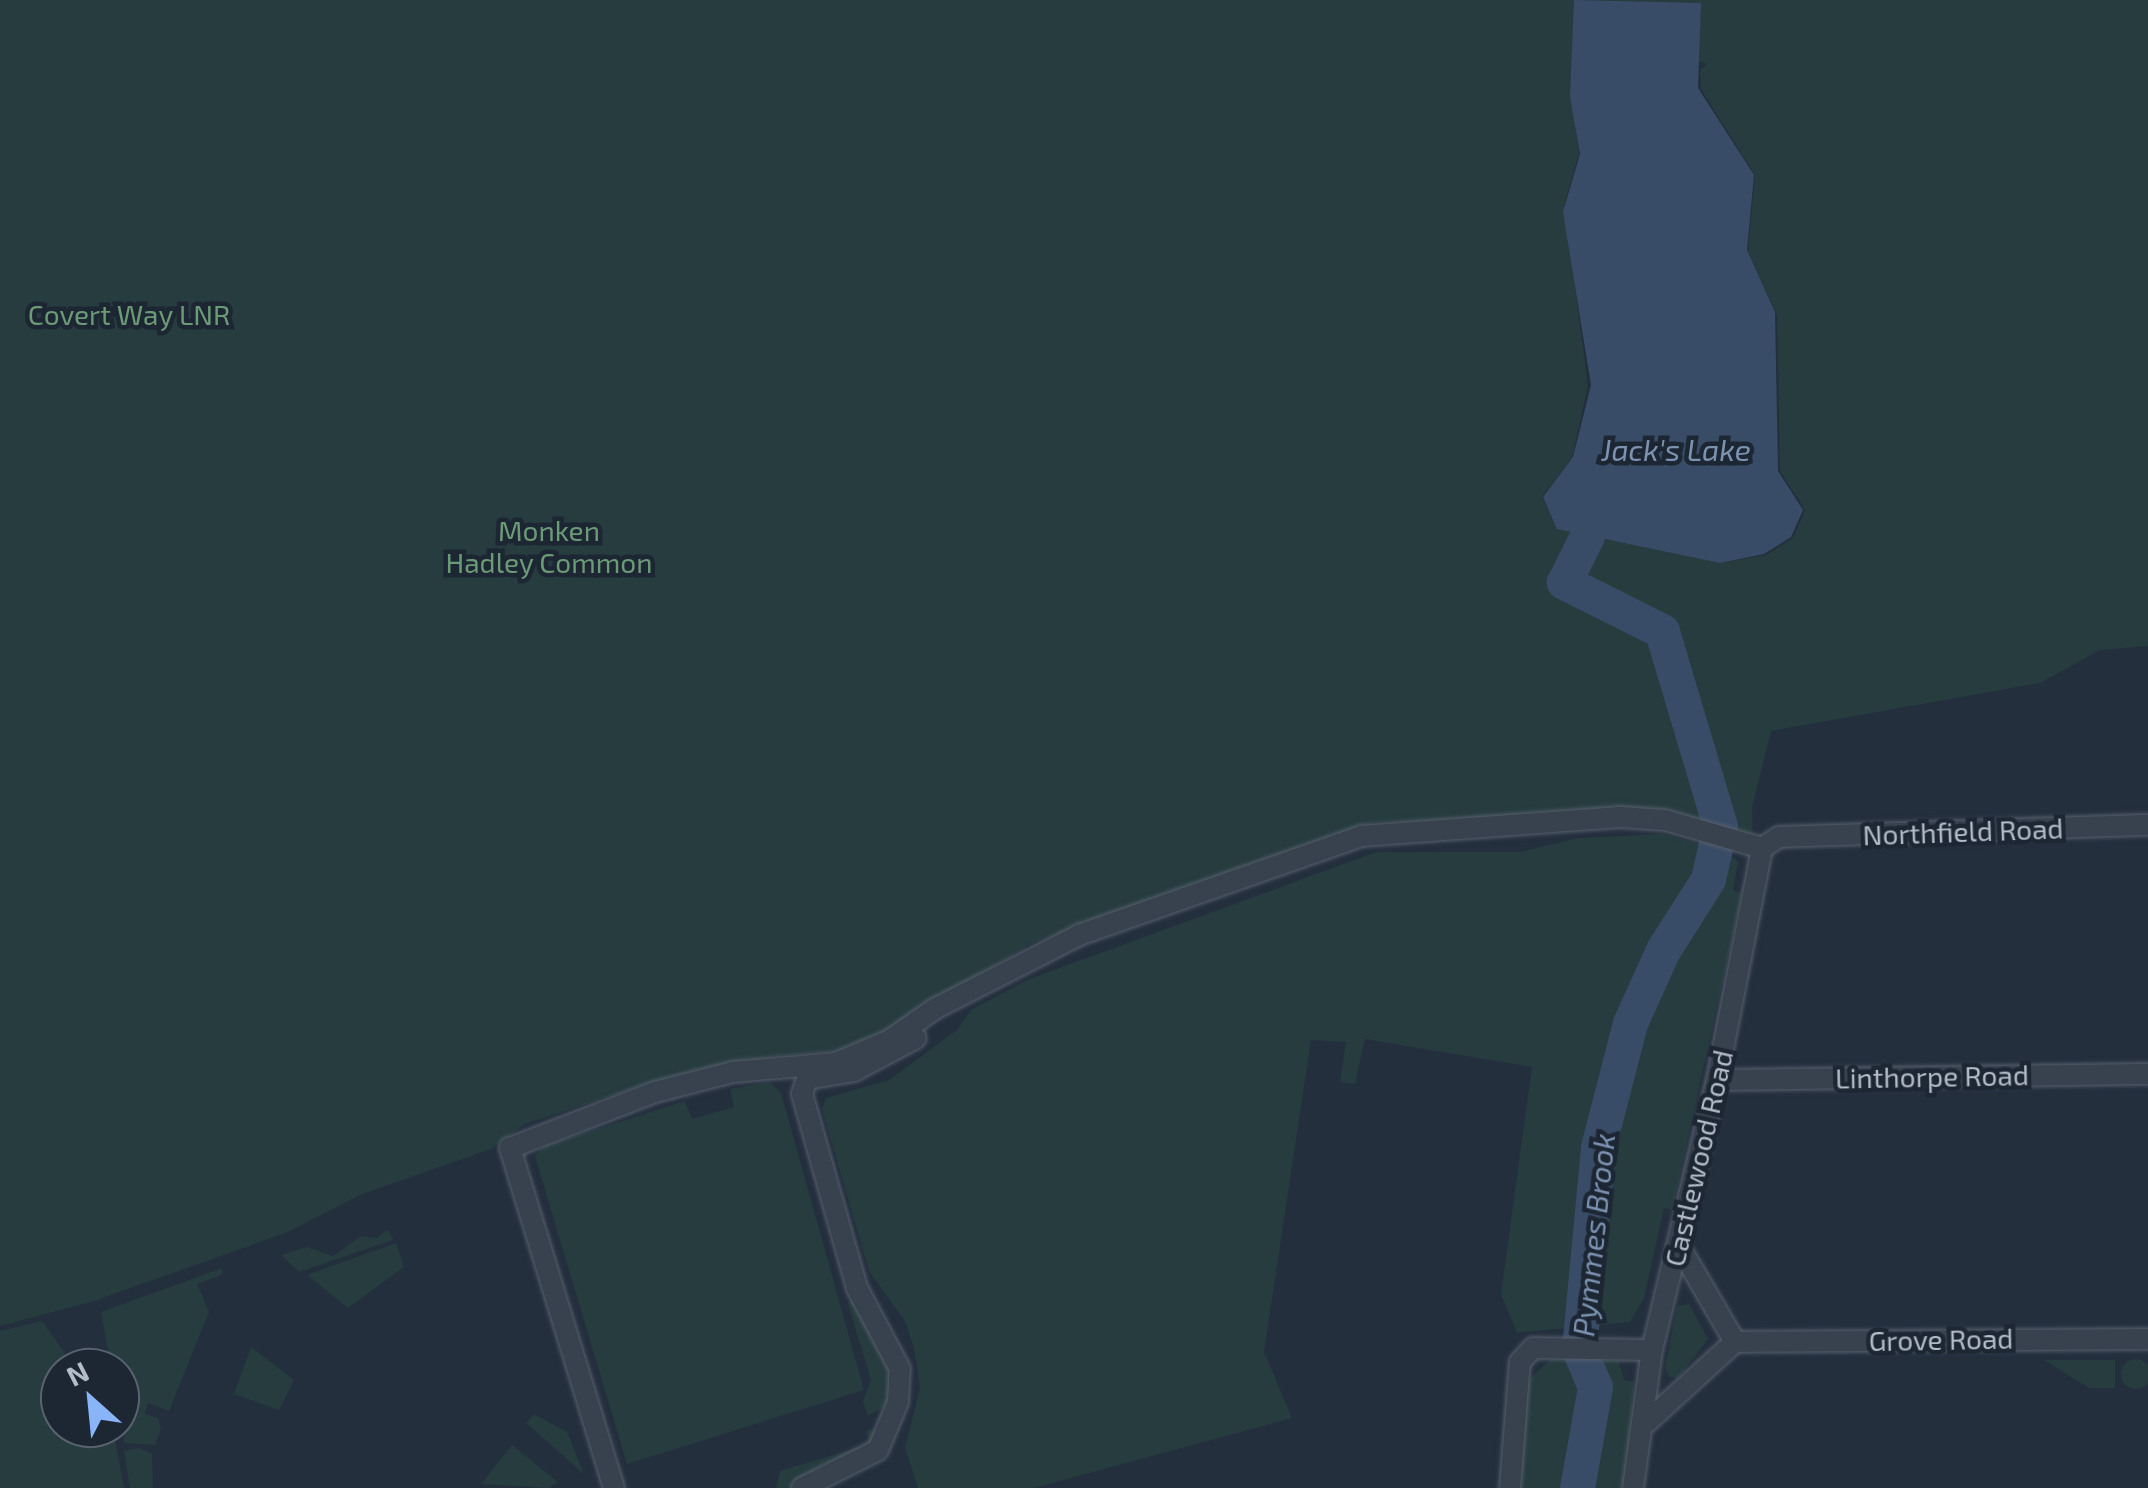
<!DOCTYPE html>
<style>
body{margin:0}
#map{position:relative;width:2148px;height:1488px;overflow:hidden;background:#242f3e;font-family:"Exo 2",sans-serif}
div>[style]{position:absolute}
.green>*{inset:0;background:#263c3f}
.round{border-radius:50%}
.water>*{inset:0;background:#394c67}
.river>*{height:35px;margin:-17.5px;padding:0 17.5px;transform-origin:17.5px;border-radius:17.5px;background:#394c67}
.roads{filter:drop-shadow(0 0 2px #565f6c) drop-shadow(0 0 2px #565f6c)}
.street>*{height:20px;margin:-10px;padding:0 10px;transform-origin:10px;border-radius:10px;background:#38414e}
span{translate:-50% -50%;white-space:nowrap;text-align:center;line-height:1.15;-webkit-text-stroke:9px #1d2633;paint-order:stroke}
.park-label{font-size:28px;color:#6b9a76}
.street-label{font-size:28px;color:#b4bcc9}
.water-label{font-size:30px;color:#7c92b1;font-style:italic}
.north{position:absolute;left:40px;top:1348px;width:100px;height:100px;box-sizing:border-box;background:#1d2633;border:2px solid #59626f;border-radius:50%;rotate:333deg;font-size:28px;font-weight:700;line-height:40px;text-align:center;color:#b4bcc9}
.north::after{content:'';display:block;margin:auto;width:35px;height:45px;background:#8ab4f8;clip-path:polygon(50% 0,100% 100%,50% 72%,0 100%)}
</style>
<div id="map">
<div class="green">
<div style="clip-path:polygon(evenodd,0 0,2148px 0,2148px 646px,2100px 650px,2040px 683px,1771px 731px,1752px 807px,1753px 843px,1727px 834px,1523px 820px,1371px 822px,1030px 944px,856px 1049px,774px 1056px,640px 1086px,525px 1124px,491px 1149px,362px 1194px,288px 1232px,94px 1301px,0 1326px,0 0,1664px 48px,1707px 64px,1700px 70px,1701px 89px,1755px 175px,1748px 252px,1777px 315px,1780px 471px,1805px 510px,1793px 538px,1766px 555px,1721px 563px,1558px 529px,1542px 497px,1572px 458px,1588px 385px,1564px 206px,1579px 153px,1571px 96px,1664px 48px)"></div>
<div style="clip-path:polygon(1663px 834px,1728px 852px,1738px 862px,1733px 890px,1742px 893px,1672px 1210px,1664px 1208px,1644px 1298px,1630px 1322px,1517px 1333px,1501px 1294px,1532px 1067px,1365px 1039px,1355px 1084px,1340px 1082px,1346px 1042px,1311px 1040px,1264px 1352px,1292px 1418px,1034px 1488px,918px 1488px,905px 1448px,920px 1388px,914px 1348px,905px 1321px,869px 1271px,822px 1109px,826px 1098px,889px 1080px,957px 1030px,971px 1010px,1027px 980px,1376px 852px,1520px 852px,1578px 838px)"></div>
<div style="clip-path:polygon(770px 1082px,781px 1093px,864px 1390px,627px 1464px,535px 1156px,544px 1146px,685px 1101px,692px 1119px,734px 1107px,730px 1089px)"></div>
<div style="clip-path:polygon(388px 1229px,393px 1240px,299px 1272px,281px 1255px,307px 1247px,333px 1256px,361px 1236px,377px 1238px)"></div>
<div style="clip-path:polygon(396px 1243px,404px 1267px,348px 1308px,307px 1275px)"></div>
<div style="clip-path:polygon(222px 1268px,223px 1274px,197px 1284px,209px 1312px,169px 1411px,148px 1403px,145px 1414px,158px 1418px,161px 1429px,155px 1445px,124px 1443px,120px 1368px,111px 1368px,101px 1312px)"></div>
<div style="clip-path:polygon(853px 1295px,895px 1370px,891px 1403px,868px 1416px,863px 1401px,871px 1380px,848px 1304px)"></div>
<div style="clip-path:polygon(1689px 1304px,1708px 1339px,1679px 1377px,1669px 1377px,1665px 1368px,1677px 1306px)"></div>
<div style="clip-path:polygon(42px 1321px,67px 1356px,101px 1364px,60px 1368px,60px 1428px,113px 1428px,124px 1488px,0 1488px,0 1331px)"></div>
<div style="clip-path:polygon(251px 1347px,294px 1380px,279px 1410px,234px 1394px)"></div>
<div style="clip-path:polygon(1551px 1359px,1606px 1359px,1619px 1362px,1624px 1380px,1634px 1382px,1625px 1488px,1519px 1488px,1525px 1383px)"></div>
<div class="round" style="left:2121px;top:1359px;width:30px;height:30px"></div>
<div style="clip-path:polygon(2044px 1360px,2115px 1360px,2115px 1388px,2089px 1388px)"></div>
<div style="clip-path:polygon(534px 1414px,567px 1432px,584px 1474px,526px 1423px)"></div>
<div style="clip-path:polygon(884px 1426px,876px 1442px,861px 1454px,823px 1464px,790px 1488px,776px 1488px,780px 1471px,870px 1444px,866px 1431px)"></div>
<div style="clip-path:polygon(512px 1445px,558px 1482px,549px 1488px,481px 1484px)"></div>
<div style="clip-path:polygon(138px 1448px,152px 1453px,153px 1488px,130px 1488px,124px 1451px)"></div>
</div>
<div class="water">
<div style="clip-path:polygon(1574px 0,1701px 3px,1698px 88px,1754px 175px,1747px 250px,1775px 312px,1778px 471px,1803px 510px,1791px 537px,1764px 554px,1720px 563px,1557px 529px,1543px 497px,1573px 457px,1591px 385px,1563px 212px,1580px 154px,1570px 97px)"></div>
</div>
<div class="river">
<div style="left:1577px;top:1488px;width:103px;rotate:-79.9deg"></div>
<div style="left:1595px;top:1387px;width:41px;rotate:-112.8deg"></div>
<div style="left:1579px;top:1349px;width:203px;rotate:-84.6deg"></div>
<div style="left:1598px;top:1147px;width:128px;rotate:-75.5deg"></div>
<div style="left:1630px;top:1023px;width:80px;rotate:-65.7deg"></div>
<div style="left:1663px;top:950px;width:84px;rotate:-57.6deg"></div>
<div style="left:1708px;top:879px;width:54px;rotate:-77.2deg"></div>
<div style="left:1720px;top:826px;width:203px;rotate:-106.6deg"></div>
<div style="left:1662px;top:631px;width:110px;rotate:-153.4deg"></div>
<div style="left:1564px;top:582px;width:51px;rotate:-63.4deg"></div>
</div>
<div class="roads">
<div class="street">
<div style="left:1717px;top:1080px;width:431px;rotate:-0.8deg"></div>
<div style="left:1679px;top:1246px;width:111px;rotate:59.7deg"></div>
<div style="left:1647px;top:1422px;width:119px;rotate:-42.3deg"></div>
<div style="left:1735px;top:1342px;width:413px;rotate:-0.4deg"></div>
<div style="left:614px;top:1488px;width:356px;rotate:-107deg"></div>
<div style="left:510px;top:1148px;width:155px;rotate:-21.1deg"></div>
<div style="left:655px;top:1092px;width:81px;rotate:-14.4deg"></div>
<div style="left:733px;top:1072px;width:103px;rotate:-5deg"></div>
<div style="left:836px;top:1063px;width:59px;rotate:-23.1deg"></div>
<div style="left:890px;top:1040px;width:56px;rotate:-34.8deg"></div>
<div style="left:936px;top:1008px;width:161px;rotate:-27deg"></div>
<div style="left:1079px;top:935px;width:299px;rotate:-19.3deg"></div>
<div style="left:1361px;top:836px;width:260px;rotate:-4.2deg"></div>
<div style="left:1620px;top:817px;width:45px;rotate:3.8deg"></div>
<div style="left:1665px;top:820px;width:101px;rotate:16.1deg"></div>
<div style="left:802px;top:1488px;width:85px;rotate:-26.6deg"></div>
<div style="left:878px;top:1450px;width:52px;rotate:-67.4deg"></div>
<div style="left:898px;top:1402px;width:33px;rotate:-87deg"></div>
<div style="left:900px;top:1369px;width:92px;rotate:-118deg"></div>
<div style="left:857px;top:1288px;width:202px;rotate:-105.8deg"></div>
<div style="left:802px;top:1094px;width:16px;rotate:-72deg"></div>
<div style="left:807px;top:1079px;width:48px;rotate:-9.7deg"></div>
<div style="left:854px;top:1071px;width:70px;rotate:-28deg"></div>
<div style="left:1510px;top:1488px;width:126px;rotate:-85.5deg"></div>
<div style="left:1520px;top:1362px;width:19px;rotate:-47deg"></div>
<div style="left:1533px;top:1348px;width:119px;rotate:1deg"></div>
<div style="left:1633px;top:1488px;width:139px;rotate:-82.2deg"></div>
<div style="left:1652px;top:1350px;width:278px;rotate:-76.5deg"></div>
<div style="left:1717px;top:1080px;width:236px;rotate:-79deg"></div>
<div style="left:1762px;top:848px;width:20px;rotate:-33deg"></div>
<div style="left:1779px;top:837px;width:369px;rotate:-1.9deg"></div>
</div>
</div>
<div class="park-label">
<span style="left:129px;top:314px">Covert Way LNR</span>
<span style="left:549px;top:546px">Monken<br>Hadley Common</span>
</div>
<div class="street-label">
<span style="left:1963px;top:831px;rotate:-2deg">Northfield Road</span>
<span style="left:1932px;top:1076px;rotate:-1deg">Linthorpe Road</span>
<span style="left:1698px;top:1158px;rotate:-77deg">Castlewood Road</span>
<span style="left:1941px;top:1339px;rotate:-1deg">Grove Road</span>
</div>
<div class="water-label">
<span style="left:1676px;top:449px">Jack's Lake</span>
<span style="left:1593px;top:1235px;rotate:-84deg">Pymmes Brook</span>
</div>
<div class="north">N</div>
</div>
